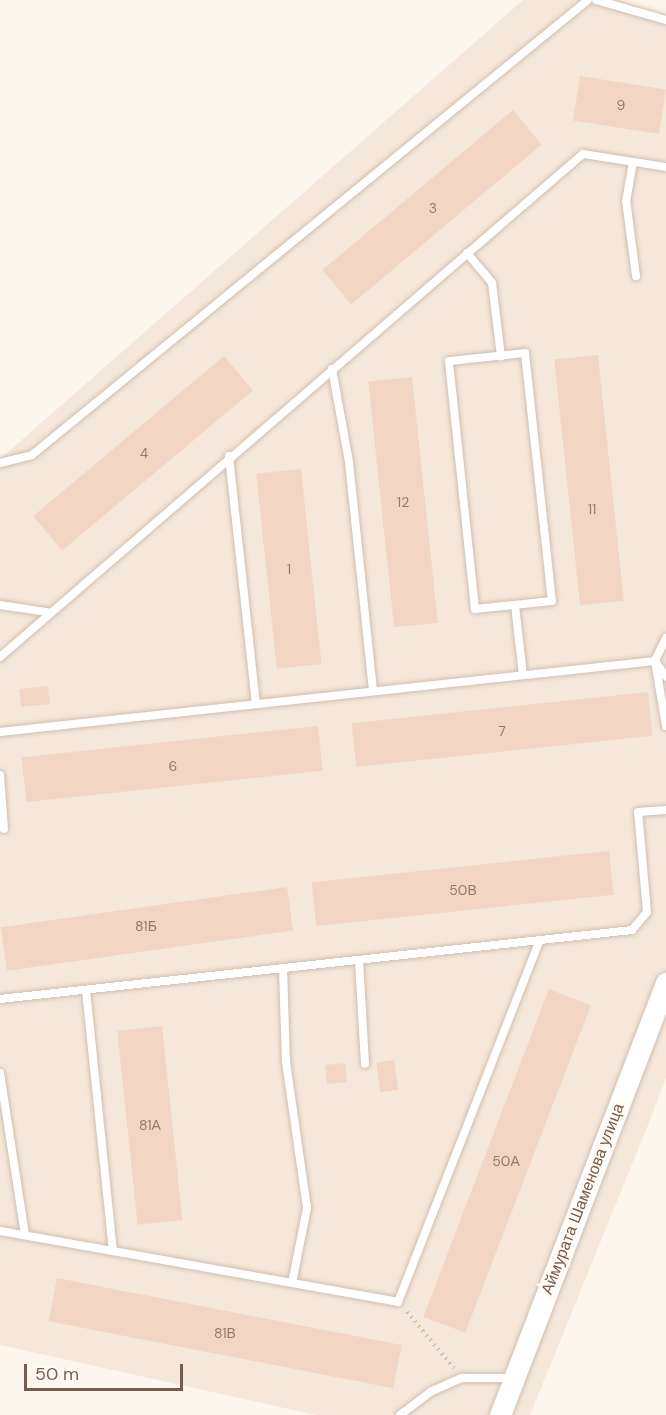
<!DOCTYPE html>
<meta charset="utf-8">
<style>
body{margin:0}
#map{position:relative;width:666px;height:1415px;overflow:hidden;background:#fdf6ec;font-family:"DM Sans",sans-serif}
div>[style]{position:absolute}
.residential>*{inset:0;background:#f5e8da}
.building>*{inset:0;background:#f3d5c3;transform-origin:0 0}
.path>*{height:4px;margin-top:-2px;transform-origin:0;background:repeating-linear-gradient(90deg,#d9b8a5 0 1.5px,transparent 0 6px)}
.roads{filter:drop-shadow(0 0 2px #d1beb0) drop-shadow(0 0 2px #d1beb0)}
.service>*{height:8px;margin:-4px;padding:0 4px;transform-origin:4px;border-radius:4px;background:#fff}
.tertiary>*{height:21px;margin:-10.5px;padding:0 10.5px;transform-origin:10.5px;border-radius:10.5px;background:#fff}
span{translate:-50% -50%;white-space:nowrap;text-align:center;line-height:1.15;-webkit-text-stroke:6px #fffaf3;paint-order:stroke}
.number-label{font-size:14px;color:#987a6a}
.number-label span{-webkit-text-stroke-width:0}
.street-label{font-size:16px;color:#7a5c4d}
.scale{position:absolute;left:24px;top:1364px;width:159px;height:27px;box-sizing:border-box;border:3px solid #7a5c4d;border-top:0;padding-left:8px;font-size:18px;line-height:21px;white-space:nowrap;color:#7a5c4d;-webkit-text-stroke:4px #fffaf3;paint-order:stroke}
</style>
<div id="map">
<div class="residential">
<div style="clip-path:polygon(523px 0,606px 0,666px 15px,666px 1078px,648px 1125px,530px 1415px,316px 1415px,0 1345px,0 459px)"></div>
</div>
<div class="building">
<div style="left:580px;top:76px;width:87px;height:45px;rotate:9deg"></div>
<div style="left:513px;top:110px;width:45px;height:249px;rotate:50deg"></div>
<div style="left:598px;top:355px;width:247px;height:44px;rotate:84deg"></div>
<div style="left:224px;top:356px;width:45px;height:249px;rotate:50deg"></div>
<div style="left:412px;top:377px;width:247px;height:44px;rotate:84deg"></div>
<div style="left:301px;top:469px;width:196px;height:45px;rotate:84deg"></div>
<div style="left:48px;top:686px;width:18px;height:29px;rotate:84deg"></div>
<div style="left:648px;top:692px;width:44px;height:298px;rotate:84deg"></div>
<div style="left:318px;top:726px;width:45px;height:298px;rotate:84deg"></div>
<div style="left:609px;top:851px;width:44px;height:299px;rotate:84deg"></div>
<div style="left:287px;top:887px;width:44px;height:289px;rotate:82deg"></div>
<div style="left:549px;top:989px;width:45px;height:351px;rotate:21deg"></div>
<div style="left:162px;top:1026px;width:195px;height:45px;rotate:84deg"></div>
<div style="left:394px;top:1060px;width:30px;height:18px;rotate:82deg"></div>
<div style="left:345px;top:1063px;width:19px;height:20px;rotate:84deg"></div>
<div style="left:57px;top:1278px;width:351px;height:44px;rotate:11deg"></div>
</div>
<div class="path">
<div style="left:407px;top:1312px;width:73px;rotate:50deg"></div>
</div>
<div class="roads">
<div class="service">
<div style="left:596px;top:0;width:73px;rotate:15.9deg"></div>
<div style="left:633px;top:162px;width:39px;rotate:100deg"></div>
<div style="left:626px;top:200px;width:77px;rotate:82.5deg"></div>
<div style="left:467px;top:253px;width:39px;rotate:50deg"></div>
<div style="left:492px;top:283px;width:74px;rotate:83deg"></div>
<div style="left:525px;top:353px;width:249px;rotate:83.8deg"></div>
<div style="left:552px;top:601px;width:77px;rotate:174.1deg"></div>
<div style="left:475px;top:609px;width:249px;rotate:-96deg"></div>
<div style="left:449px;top:361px;width:76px;rotate:-6deg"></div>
<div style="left:332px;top:369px;width:95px;rotate:79.6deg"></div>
<div style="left:349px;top:462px;width:230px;rotate:84deg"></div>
<div style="left:229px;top:456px;width:249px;rotate:83.8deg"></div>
<div style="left:0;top:463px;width:33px;rotate:-14deg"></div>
<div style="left:32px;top:455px;width:718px;rotate:-39.3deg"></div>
<div style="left:0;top:605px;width:48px;rotate:8.5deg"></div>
<div style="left:515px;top:605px;width:70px;rotate:83.5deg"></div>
<div style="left:666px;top:638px;width:25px;rotate:116deg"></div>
<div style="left:655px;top:661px;width:66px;rotate:80.4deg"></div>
<div style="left:0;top:657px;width:770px;rotate:-40.79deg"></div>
<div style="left:583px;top:154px;width:84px;rotate:8.9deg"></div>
<div style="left:0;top:732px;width:659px;rotate:-6.19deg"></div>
<div style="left:655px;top:661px;width:19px;rotate:55deg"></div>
<div style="left:0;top:775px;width:54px;rotate:85.8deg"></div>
<div style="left:359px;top:960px;width:104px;rotate:86.7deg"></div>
<div style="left:283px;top:968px;width:94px;rotate:88.2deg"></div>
<div style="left:286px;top:1062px;width:148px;rotate:81.8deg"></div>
<div style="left:307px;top:1208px;width:76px;rotate:101.3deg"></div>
<div style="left:86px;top:990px;width:262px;rotate:84.1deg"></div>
<div style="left:0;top:999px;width:636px;rotate:-6.23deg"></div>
<div style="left:632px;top:930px;width:23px;rotate:-50deg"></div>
<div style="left:647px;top:912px;width:100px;rotate:-95.1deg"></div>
<div style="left:638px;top:812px;width:28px;rotate:-4deg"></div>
<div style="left:0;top:1073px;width:164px;rotate:81.2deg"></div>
<div style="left:0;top:1231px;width:404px;rotate:10.1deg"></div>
<div style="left:398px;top:1302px;width:389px;rotate:-68.6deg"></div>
<div style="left:400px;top:1415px;width:38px;rotate:-37deg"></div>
<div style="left:430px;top:1392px;width:35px;rotate:-24deg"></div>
<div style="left:462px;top:1378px;width:52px"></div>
</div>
<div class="tertiary">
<div style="left:500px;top:1415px;width:463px;rotate:-69deg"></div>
</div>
</div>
<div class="number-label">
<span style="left:621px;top:105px">9</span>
<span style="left:433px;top:208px">3</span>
<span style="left:144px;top:453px">4</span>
<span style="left:403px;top:502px">12</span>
<span style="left:592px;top:509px">11</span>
<span style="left:289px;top:569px">1</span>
<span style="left:502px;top:731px">7</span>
<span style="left:173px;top:766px">6</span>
<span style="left:463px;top:890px">50В</span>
<span style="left:146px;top:926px">81Б</span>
<span style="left:150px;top:1125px">81А</span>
<span style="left:506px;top:1161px">50А</span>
<span style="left:225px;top:1333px">81В</span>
</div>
<div class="street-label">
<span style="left:583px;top:1199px;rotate:-69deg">Аймурата Шаменова улица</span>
</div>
<div class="scale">50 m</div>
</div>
